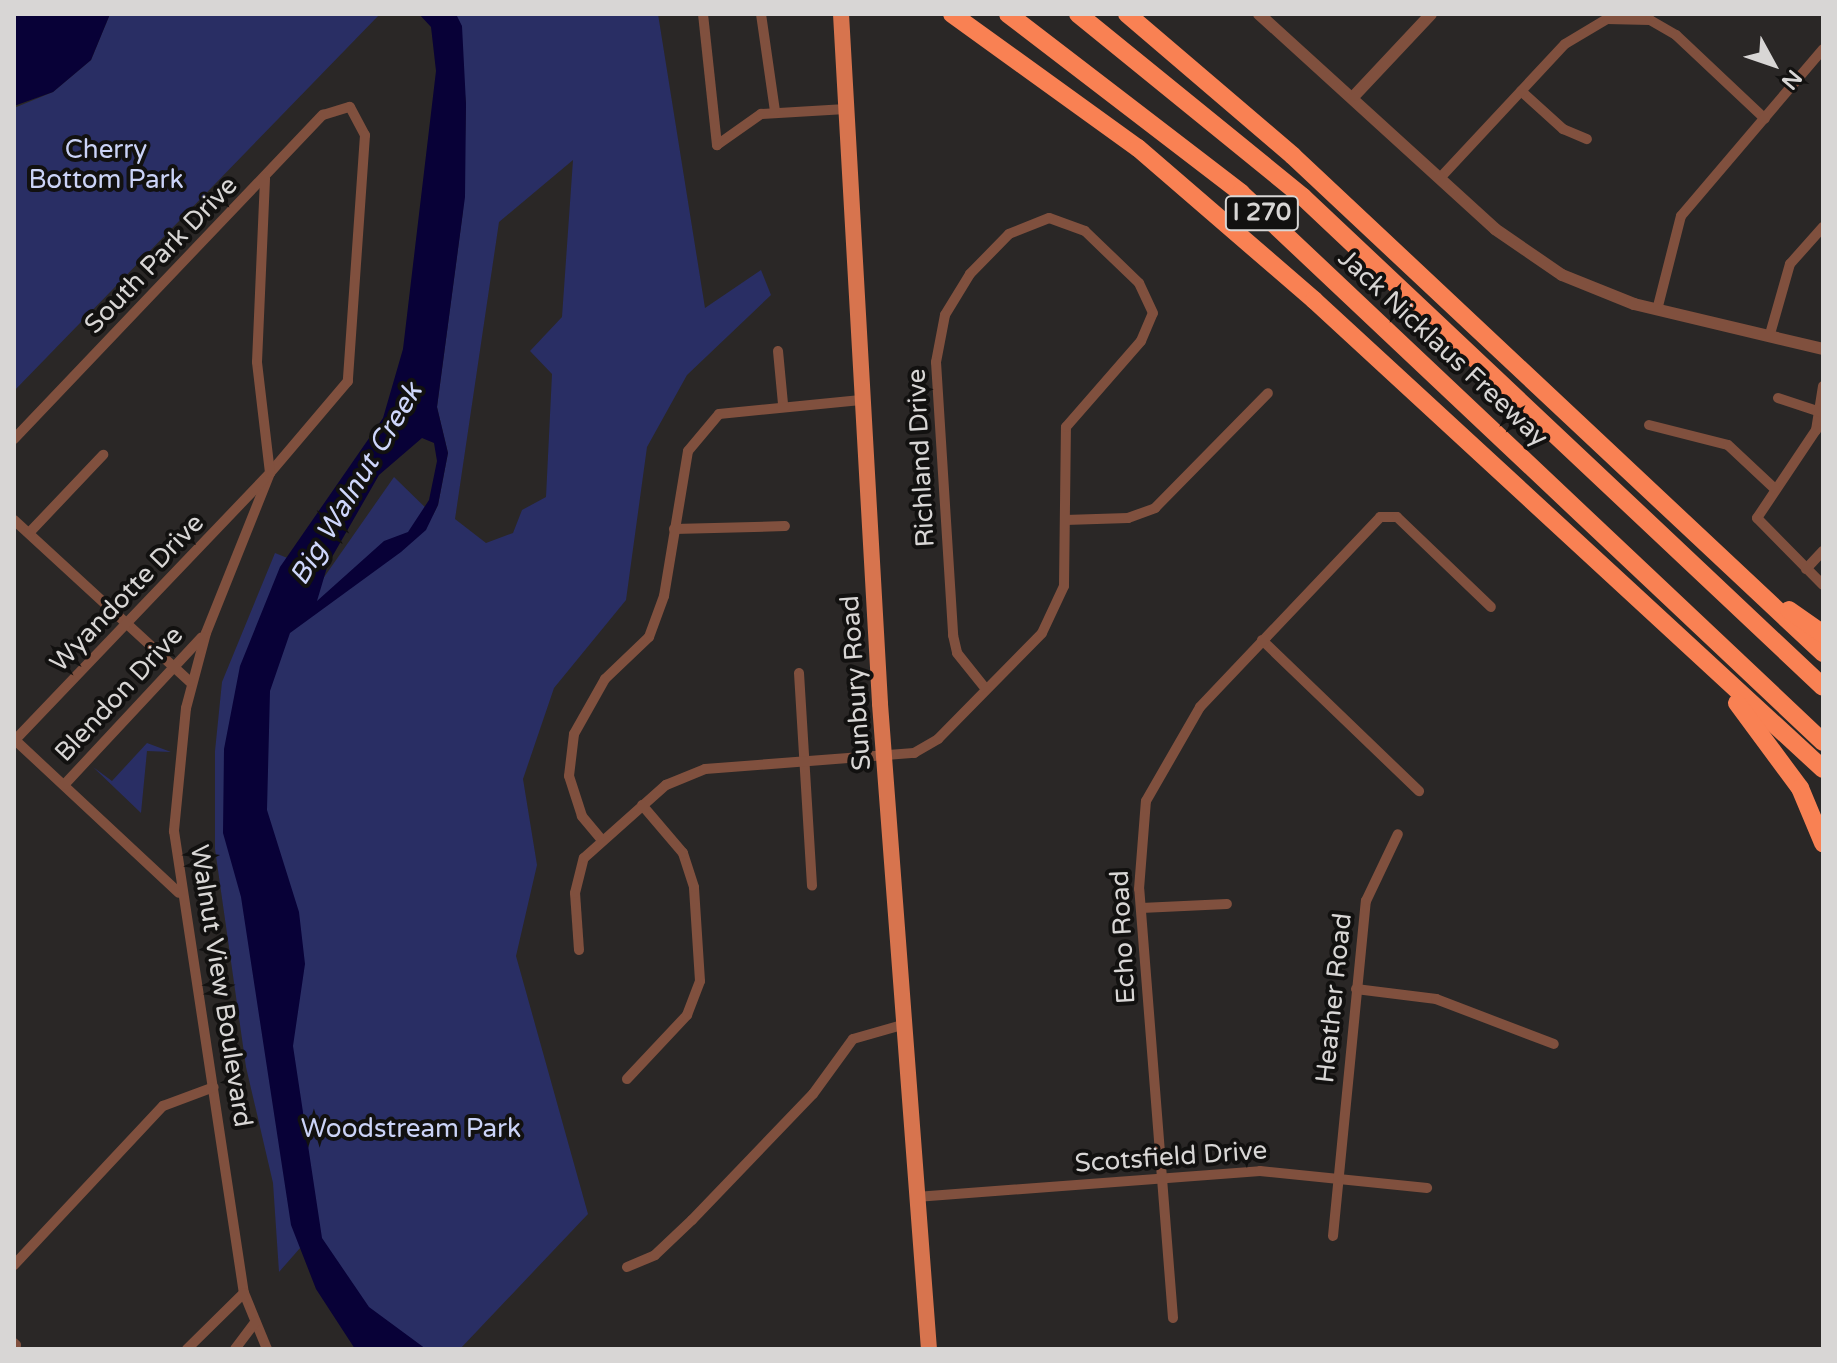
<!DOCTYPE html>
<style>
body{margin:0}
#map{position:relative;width:1837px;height:1363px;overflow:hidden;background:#2a2726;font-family:"Varela Round",sans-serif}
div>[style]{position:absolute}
.green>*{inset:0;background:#292e64}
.water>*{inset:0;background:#080137}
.minor>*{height:10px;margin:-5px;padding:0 5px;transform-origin:5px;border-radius:5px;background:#80503e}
.tertiary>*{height:12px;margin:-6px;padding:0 6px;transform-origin:6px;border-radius:6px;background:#80503e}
.primary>*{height:16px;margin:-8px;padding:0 8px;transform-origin:8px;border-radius:8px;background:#d7744e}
.motorway>*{height:18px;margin:-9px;padding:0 9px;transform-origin:9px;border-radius:9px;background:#f98153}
span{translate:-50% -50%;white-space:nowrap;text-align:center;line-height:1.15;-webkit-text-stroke:8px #121110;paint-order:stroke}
.shield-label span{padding:2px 6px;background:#121110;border:2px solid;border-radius:6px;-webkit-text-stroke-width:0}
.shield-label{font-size:24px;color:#d8d6d5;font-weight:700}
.park-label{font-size:26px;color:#cbd3f7}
.street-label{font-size:26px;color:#d8d6d5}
.water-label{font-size:28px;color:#ced6fb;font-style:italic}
.frame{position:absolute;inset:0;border:16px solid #d8d6d5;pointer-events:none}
.north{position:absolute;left:1733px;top:24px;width:80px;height:80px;-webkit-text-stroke:6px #121110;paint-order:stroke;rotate:130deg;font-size:22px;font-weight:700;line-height:32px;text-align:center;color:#d8d6d5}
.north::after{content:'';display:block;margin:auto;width:28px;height:36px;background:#d8d6d5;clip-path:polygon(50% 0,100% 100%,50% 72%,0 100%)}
</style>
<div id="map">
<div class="green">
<div style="clip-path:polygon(110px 14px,380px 14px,14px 391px,14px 108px,53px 92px,91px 60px)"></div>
<div style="clip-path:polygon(evenodd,456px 14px,658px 14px,705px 308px,761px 270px,771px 295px,687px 375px,647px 447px,626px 600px,554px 688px,523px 779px,537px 865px,516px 956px,588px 1214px,460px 1349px,388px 1349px,308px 1239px,279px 1272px,273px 1183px,246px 1067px,215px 849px,215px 751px,222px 682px,275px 553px,315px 569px,313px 593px,394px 477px,433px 515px,438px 505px,448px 453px,437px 407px,463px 211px,466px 104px,456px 14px,573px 160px,562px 317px,530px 351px,552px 374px,546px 497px,522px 510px,513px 533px,486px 543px,455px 519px,499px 222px,573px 160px)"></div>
<div style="clip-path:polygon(147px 743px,171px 752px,147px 751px,141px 813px,93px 767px,112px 781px)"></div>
</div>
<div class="water">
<div style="clip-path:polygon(14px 14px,110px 14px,91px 60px,53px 92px,14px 106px)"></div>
<div style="clip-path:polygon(evenodd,419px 14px,456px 14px,462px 26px,466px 104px,465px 197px,437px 407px,448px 453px,438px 505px,426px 530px,401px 552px,290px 633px,270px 691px,267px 810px,299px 912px,305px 964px,293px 1046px,322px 1238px,369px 1307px,426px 1349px,355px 1349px,316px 1289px,291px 1225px,241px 897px,223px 833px,224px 749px,240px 666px,280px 567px,383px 418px,403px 349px,436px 71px,431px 27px,419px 14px,422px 438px,434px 443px,437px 461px,429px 500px,408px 532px,384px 541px,317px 601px,328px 564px,379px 475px,422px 438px)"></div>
</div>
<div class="minor">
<div style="left:703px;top:14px;width:132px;rotate:83.9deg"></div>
<div style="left:717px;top:145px;width:54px;rotate:-35.2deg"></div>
<div style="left:761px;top:114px;width:85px;rotate:-3.4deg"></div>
<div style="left:761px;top:14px;width:98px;rotate:81.8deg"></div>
<div style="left:1521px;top:91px;width:57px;rotate:42.1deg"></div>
<div style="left:1563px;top:129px;width:26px;rotate:23deg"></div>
<div style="left:1440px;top:178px;width:183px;rotate:-47deg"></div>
<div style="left:1565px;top:44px;width:49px;rotate:-30.8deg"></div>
<div style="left:1607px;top:19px;width:43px;rotate:1.3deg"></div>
<div style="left:1650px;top:20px;width:30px;rotate:30deg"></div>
<div style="left:1676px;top:35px;width:122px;rotate:43.3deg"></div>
<div style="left:1657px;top:310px;width:97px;rotate:-75.7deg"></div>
<div style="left:1681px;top:216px;width:219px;rotate:-49.6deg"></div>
<div style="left:1770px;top:334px;width:73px;rotate:-74.1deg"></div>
<div style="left:1790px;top:264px;width:50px;rotate:-48.3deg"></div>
<div style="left:778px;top:351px;width:53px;rotate:84.6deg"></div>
<div style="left:1823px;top:386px;width:45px;rotate:99deg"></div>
<div style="left:1816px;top:430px;width:106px;rotate:123.8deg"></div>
<div style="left:1757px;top:518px;width:94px;rotate:45.4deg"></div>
<div style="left:1778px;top:398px;width:47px;rotate:18.4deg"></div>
<div style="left:1649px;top:425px;width:81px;rotate:14.2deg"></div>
<div style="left:1728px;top:445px;width:64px;rotate:43.1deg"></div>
<div style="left:14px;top:439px;width:448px;rotate:-46.4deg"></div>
<div style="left:323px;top:115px;width:28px;rotate:-17deg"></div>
<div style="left:350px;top:107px;width:32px;rotate:62deg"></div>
<div style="left:365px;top:135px;width:247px;rotate:94deg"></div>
<div style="left:348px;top:381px;width:121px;rotate:130.3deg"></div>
<div style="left:270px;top:473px;width:172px;rotate:111.8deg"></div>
<div style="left:206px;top:633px;width:78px;rotate:104.9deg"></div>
<div style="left:186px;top:708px;width:124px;rotate:95.6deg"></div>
<div style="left:174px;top:831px;width:467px;rotate:81.4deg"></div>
<div style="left:244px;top:1293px;width:61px;rotate:67.7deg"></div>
<div style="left:14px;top:520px;width:239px;rotate:42.6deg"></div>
<div style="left:1065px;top:520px;width:63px;rotate:-1.8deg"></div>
<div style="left:1128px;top:518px;width:29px;rotate:-20deg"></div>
<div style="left:1155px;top:508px;width:161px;rotate:-45.5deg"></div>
<div style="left:674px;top:529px;width:111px;rotate:-1.5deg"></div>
<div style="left:29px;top:533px;width:108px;rotate:-46.5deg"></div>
<div style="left:1806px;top:569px;width:25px;rotate:-47deg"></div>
<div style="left:1262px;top:640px;width:218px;rotate:43.9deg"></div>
<div style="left:799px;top:673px;width:213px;rotate:86.5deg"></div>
<div style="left:15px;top:740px;width:224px;rotate:43deg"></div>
<div style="left:14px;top:741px;width:371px;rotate:-46.3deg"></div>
<div style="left:270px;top:473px;width:112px;rotate:-96.7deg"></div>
<div style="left:257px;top:362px;width:184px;rotate:-87.5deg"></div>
<div style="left:64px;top:785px;width:202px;rotate:-47deg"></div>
<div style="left:601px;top:839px;width:30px;rotate:-130deg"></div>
<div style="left:582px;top:816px;width:42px;rotate:-108deg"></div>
<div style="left:569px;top:776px;width:42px;rotate:-83.2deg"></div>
<div style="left:574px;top:734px;width:63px;rotate:-60.6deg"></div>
<div style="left:605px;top:679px;width:61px;rotate:-43.7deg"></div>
<div style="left:649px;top:637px;width:44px;rotate:-69.9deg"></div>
<div style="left:664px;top:596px;width:147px;rotate:-80.6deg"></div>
<div style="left:688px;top:451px;width:48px;rotate:-50deg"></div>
<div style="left:719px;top:414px;width:145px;rotate:-5.6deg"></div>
<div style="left:1141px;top:908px;width:86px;rotate:-2.7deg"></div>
<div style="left:579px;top:950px;width:57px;rotate:-94deg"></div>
<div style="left:575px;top:893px;width:36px;rotate:-76deg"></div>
<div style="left:584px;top:858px;width:110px;rotate:-41.7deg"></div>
<div style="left:666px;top:785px;width:42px;rotate:-22.3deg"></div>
<div style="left:705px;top:769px;width:210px;rotate:-4.4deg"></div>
<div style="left:914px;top:753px;width:28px;rotate:-30deg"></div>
<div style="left:938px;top:739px;width:148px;rotate:-45.5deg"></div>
<div style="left:1042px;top:633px;width:52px;rotate:-64.9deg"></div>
<div style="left:1064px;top:586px;width:159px;rotate:-89.3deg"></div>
<div style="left:1066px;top:427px;width:114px;rotate:-48.9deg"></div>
<div style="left:1141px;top:341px;width:30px;rotate:-67deg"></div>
<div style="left:1153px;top:313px;width:33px;rotate:-115deg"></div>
<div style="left:1139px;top:283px;width:75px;rotate:-136.1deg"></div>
<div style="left:1085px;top:231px;width:38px;rotate:-160deg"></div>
<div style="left:1049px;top:218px;width:43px;rotate:158.2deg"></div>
<div style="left:1009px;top:234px;width:56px;rotate:134.3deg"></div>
<div style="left:970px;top:274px;width:48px;rotate:121.4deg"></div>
<div style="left:945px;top:315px;width:48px;rotate:100.8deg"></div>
<div style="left:936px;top:362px;width:274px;rotate:86.4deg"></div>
<div style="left:953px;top:635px;width:18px;rotate:77deg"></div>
<div style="left:957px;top:653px;width:45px;rotate:51.3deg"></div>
<div style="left:1356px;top:989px;width:81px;rotate:7.1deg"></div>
<div style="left:1436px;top:999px;width:126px;rotate:20.9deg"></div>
<div style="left:627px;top:1079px;width:88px;rotate:-46.8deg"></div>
<div style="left:687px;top:1015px;width:36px;rotate:-69deg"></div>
<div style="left:700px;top:981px;width:94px;rotate:-93.7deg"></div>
<div style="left:694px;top:887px;width:36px;rotate:-108deg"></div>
<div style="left:683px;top:853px;width:63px;rotate:-130.5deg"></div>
<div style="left:916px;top:1197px;width:345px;rotate:-4.3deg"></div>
<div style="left:1260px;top:1171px;width:168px;rotate:5.8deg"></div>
<div style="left:1333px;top:1236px;width:337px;rotate:-84.4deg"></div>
<div style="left:1366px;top:901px;width:74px;rotate:-64.5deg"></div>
<div style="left:14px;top:1265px;width:218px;rotate:-46.9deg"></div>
<div style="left:163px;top:1106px;width:54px;rotate:-20.4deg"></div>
<div style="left:627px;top:1267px;width:30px;rotate:-23deg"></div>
<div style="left:655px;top:1255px;width:51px;rotate:-43.4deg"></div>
<div style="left:692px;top:1220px;width:175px;rotate:-46.2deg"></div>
<div style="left:813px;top:1094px;width:68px;rotate:-54deg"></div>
<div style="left:853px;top:1039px;width:51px;rotate:-15.9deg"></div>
<div style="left:1173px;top:1318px;width:430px;rotate:-94.5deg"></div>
<div style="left:1139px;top:889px;width:88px;rotate:-85.5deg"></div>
<div style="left:1146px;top:801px;width:108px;rotate:-60.1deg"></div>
<div style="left:1200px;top:707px;width:262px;rotate:-46.5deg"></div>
<div style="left:1380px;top:517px;width:17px"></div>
<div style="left:1397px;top:517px;width:130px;rotate:43.8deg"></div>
<div style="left:14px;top:1343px;width:3px;rotate:45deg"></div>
<div style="left:187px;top:1349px;width:80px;rotate:-44.5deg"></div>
<div style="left:235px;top:1349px;width:34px;rotate:-53deg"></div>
</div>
<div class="tertiary">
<div style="left:1259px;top:14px;width:319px;rotate:42.3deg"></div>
<div style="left:1495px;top:229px;width:81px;rotate:34.5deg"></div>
<div style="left:1562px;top:275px;width:78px;rotate:21.9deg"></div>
<div style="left:1634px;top:304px;width:194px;rotate:13.4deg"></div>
<div style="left:1355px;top:95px;width:111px;rotate:-46.8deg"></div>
</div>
<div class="primary">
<div style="left:841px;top:14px;width:691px;rotate:86.76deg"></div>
<div style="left:880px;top:704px;width:647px;rotate:85.66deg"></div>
</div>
<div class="motorway">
<div style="left:952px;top:14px;width:229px;rotate:35.8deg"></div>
<div style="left:1138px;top:148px;width:233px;rotate:40.8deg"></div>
<div style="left:1314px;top:300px;width:692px;rotate:42.66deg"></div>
<div style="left:1008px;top:14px;width:294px;rotate:37.5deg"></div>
<div style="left:1241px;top:193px;width:800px;rotate:43.33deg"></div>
<div style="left:1078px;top:14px;width:290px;rotate:39.1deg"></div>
<div style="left:1303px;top:197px;width:714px;rotate:43.3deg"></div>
<div style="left:1127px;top:14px;width:218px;rotate:40.5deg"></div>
<div style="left:1293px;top:156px;width:727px;rotate:43.16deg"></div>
<div style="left:1789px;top:610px;width:42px;rotate:35.2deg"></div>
<div style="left:1737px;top:703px;width:106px;rotate:53.5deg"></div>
<div style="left:1800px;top:788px;width:60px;rotate:67.3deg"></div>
</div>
<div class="shield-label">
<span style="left:1262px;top:213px">I 270</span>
</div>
<div class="park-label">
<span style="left:106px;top:165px">Cherry<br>Bottom Park</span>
<span style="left:411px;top:1129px">Woodstream Park</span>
</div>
<div class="street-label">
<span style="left:161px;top:255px;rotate:-46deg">South Park Drive</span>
<span style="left:1443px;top:348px;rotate:43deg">Jack Nicklaus Freeway</span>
<span style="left:921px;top:458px;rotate:-93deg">Richland Drive</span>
<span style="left:127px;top:593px;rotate:-46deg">Wyandotte Drive</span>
<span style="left:856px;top:683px;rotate:-94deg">Sunbury Road</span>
<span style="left:119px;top:694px;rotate:-47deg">Blendon Drive</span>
<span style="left:1123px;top:937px;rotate:-93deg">Echo Road</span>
<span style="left:221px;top:986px;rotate:81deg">Walnut View Boulevard</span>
<span style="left:1334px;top:998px;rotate:-84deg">Heather Road</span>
<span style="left:1171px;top:1157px;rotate:-4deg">Scotsfield Drive</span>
</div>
<div class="water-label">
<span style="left:356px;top:484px;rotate:-59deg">Big Walnut Creek</span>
</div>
<div class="frame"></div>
<div class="north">N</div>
</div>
